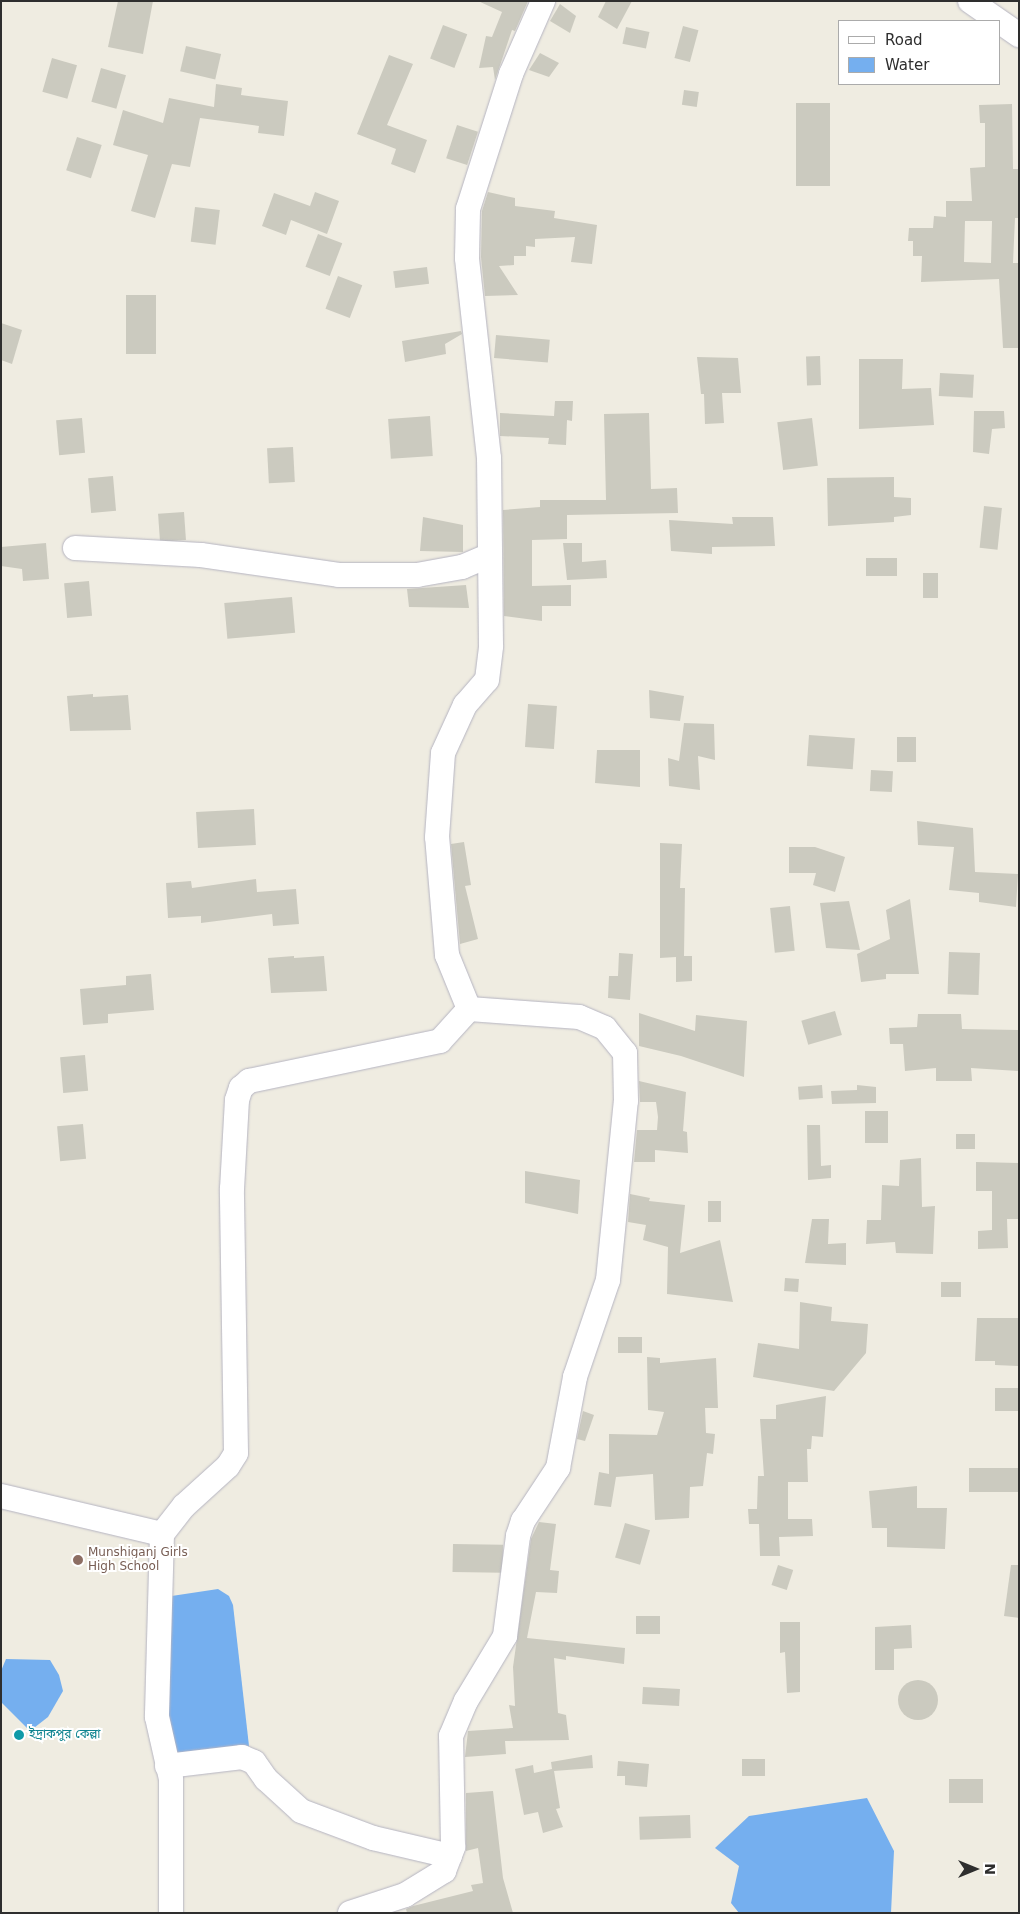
<!DOCTYPE html>
<meta charset="utf-8">
<style>
body{margin:0}
#map{position:relative;width:1020px;height:1914px;overflow:hidden;background:#efece1;font-family:"DejaVu Sans","Noto Sans Bengali",sans-serif}
div>[style]{position:absolute}
.water>*{inset:0;background:#75afef}
.building>*{inset:0;background:#cbcabf;transform-origin:0 0}
.round{border-radius:50%}
.roads{filter:drop-shadow(0 0 1px #b5b4c1) drop-shadow(0 0 1px #b5b4c1)}
.minor>*{height:24px;margin:-12px;padding:0 12px;transform-origin:12px;border-radius:12px;background:#fff}
.dots>*{width:14px;height:14px;translate:-50% -50%;box-sizing:border-box;border:2px solid #fff;border-radius:50%}
span{translate:-50% -50%;white-space:nowrap;text-align:center;line-height:1.15;-webkit-text-stroke:4px #fff;paint-order:stroke}
.education-label{font-size:12px;color:#785e54}
.left{translate:0 -50%;text-align:left}
.culture-label{font-size:12px;color:#0d838f}
.frame{position:absolute;inset:0;border:2px solid #2e2e2e;pointer-events:none}
.legend{position:absolute;left:838px;top:20px;width:162px;height:65px;box-sizing:border-box;background:#fff;border:1px solid #ababab;margin:0;padding:6px 9px;list-style:none;font-size:15px;color:#2e2e2e}
.legend li{display:flex;align-items:center;gap:10px;height:25px}
.legend b{width:25px;border:1px solid #ababab}
.north{position:absolute;left:950px;top:1844px;width:50px;height:50px;-webkit-text-stroke:4px #fff;paint-order:stroke;rotate:90deg;font-size:14px;font-weight:700;line-height:20px;text-align:center;color:#2e2e2e}
.north::after{content:'';display:block;margin:auto;width:18px;height:22px;background:#2e2e2e;clip-path:polygon(50% 0,100% 100%,50% 72%,0 100%)}
</style>
<div id="map">
<div class="water">
<div style="clip-path:polygon(218px 1589px,229px 1596px,233px 1605px,249px 1746px,245px 1751px,174px 1755px,160px 1700px,165px 1597px)"></div>
<div style="clip-path:polygon(6px 1659px,50px 1660px,59px 1675px,63px 1691px,48px 1717px,30px 1731px,1px 1702px,1px 1671px)"></div>
<div style="clip-path:polygon(867px 1798px,894px 1851px,891px 1913px,739px 1913px,731px 1903px,739px 1866px,715px 1848px,749px 1816px)"></div>
</div>
<div class="building">
<div style="clip-path:polygon(118px 1px,153px 1px,143px 54px,108px 47px)"></div>
<div style="clip-path:polygon(478px 1px,528px 1px,515px 31px,512px 30px,495px 80px,493px 67px,479px 68px,486px 36px,492px 37px,502px 12px)"></div>
<div style="clip-path:polygon(606px 1px,632px 1px,617px 29px,598px 17px)"></div>
<div style="clip-path:polygon(560px 4px,576px 16px,570px 33px,550px 21px)"></div>
<div style="left:443px;top:25px;width:26px;height:36px;rotate:21deg"></div>
<div style="left:683px;top:26px;width:16px;height:33px;rotate:15deg"></div>
<div style="left:626px;top:27px;width:24px;height:17px;rotate:12deg"></div>
<div style="left:186px;top:46px;width:36px;height:26px;rotate:13deg"></div>
<div style="clip-path:polygon(540px 53px,559px 63px,549px 77px,529px 70px)"></div>
<div style="clip-path:polygon(389px 55px,413px 64px,387px 125px,427px 140px,415px 173px,391px 164px,396px 149px,357px 134px)"></div>
<div style="left:52px;top:58px;width:26px;height:35px;rotate:16deg"></div>
<div style="left:101px;top:68px;width:26px;height:35px;rotate:16deg"></div>
<div style="clip-path:polygon(216px 84px,242px 88px,241px 95px,288px 101px,284px 136px,258px 133px,259px 126px,200px 118px,190px 167px,172px 164px,155px 218px,131px 211px,148px 155px,113px 145px,123px 110px,163px 123px,169px 98px,214px 107px)"></div>
<div style="left:684px;top:90px;width:15px;height:15px;rotate:8deg"></div>
<div style="left:796px;top:103px;width:34px;height:83px"></div>
<div style="clip-path:polygon(evenodd,1012px 104px,1013px 169px,1019px 169px,1019px 218px,1015px 218px,1013px 263px,1019px 263px,1019px 348px,1003px 348px,999px 279px,921px 282px,922px 256px,913px 256px,913px 241px,908px 241px,909px 228px,933px 228px,934px 216px,946px 217px,946px 201px,972px 201px,970px 168px,985px 167px,985px 123px,980px 123px,979px 105px,1012px 104px,965px 221px,992px 221px,991px 263px,964px 262px,965px 221px)"></div>
<div style="left:457px;top:125px;width:22px;height:35px;rotate:18deg"></div>
<div style="left:77px;top:137px;width:26px;height:35px;rotate:18deg"></div>
<div style="clip-path:polygon(315px 192px,339px 201px,327px 234px,291px 220px,286px 235px,262px 226px,274px 193px,310px 206px)"></div>
<div style="clip-path:polygon(488px 192px,515px 198px,515px 206px,555px 211px,554px 218px,597px 225px,592px 264px,571px 262px,575px 237px,535px 239px,535px 247px,526px 246px,526px 256px,514px 256px,514px 265px,499px 266px,518px 295px,485px 296px,481px 257px,482px 211px)"></div>
<div style="left:195px;top:207px;width:25px;height:35px;rotate:7deg"></div>
<div style="left:318px;top:234px;width:26px;height:35px;rotate:21deg"></div>
<div style="left:427px;top:267px;width:17px;height:34px;rotate:83deg"></div>
<div style="left:338px;top:276px;width:26px;height:35px;rotate:21deg"></div>
<div style="left:156px;top:295px;width:59px;height:30px;rotate:90deg"></div>
<div style="clip-path:polygon(1px 323px,22px 330px,12px 364px,1px 360px)"></div>
<div style="clip-path:polygon(461px 331px,462px 334px,445px 344px,446px 354px,405px 362px,402px 341px)"></div>
<div style="left:496px;top:335px;width:54px;height:23px;rotate:5deg"></div>
<div style="left:820px;top:356px;width:29px;height:14px;rotate:88deg"></div>
<div style="clip-path:polygon(697px 357px,738px 358px,741px 393px,722px 393px,724px 423px,705px 424px,704px 394px,701px 394px)"></div>
<div style="clip-path:polygon(859px 359px,903px 359px,902px 389px,931px 388px,934px 425px,859px 429px)"></div>
<div style="left:940px;top:373px;width:34px;height:23px;rotate:3deg"></div>
<div style="clip-path:polygon(555px 401px,573px 401px,572px 421px,567px 420px,566px 445px,548px 444px,549px 438px,500px 436px,500px 413px,554px 416px)"></div>
<div style="clip-path:polygon(974px 411px,1004px 411px,1005px 428px,992px 429px,989px 454px,973px 452px)"></div>
<div style="clip-path:polygon(649px 413px,651px 489px,677px 488px,678px 513px,567px 515px,567px 539px,532px 540px,532px 586px,571px 585px,571px 606px,542px 606px,542px 621px,504px 616px,503px 510px,540px 507px,540px 500px,606px 500px,604px 414px)"></div>
<div style="left:430px;top:416px;width:40px;height:42px;rotate:86deg"></div>
<div style="left:82px;top:418px;width:35px;height:26px;rotate:85deg"></div>
<div style="left:812px;top:418px;width:48px;height:35px;rotate:83deg"></div>
<div style="left:293px;top:447px;width:35px;height:26px;rotate:87deg"></div>
<div style="left:113px;top:476px;width:35px;height:25px;rotate:85deg"></div>
<div style="clip-path:polygon(894px 477px,894px 497px,911px 498px,911px 515px,894px 517px,894px 522px,828px 526px,827px 478px)"></div>
<div style="left:984px;top:506px;width:18px;height:42px;rotate:6deg"></div>
<div style="left:184px;top:512px;width:28px;height:26px;rotate:86deg"></div>
<div style="clip-path:polygon(423px 517px,463px 525px,463px 552px,420px 551px)"></div>
<div style="clip-path:polygon(732px 517px,773px 517px,775px 546px,712px 547px,712px 554px,671px 551px,669px 520px,733px 524px)"></div>
<div style="clip-path:polygon(46px 543px,49px 579px,23px 581px,22px 569px,1px 566px,1px 547px)"></div>
<div style="clip-path:polygon(563px 543px,582px 543px,582px 562px,606px 560px,607px 578px,567px 580px)"></div>
<div style="left:866px;top:558px;width:31px;height:18px"></div>
<div style="left:923px;top:573px;width:15px;height:25px"></div>
<div style="left:89px;top:581px;width:35px;height:25px;rotate:85deg"></div>
<div style="clip-path:polygon(466px 585px,469px 608px,409px 607px,407px 589px)"></div>
<div style="left:292px;top:597px;width:36px;height:68px;rotate:85deg"></div>
<div style="clip-path:polygon(649px 690px,684px 696px,680px 721px,650px 718px)"></div>
<div style="clip-path:polygon(93px 694px,93px 697px,128px 695px,131px 730px,70px 731px,67px 696px)"></div>
<div style="left:528px;top:704px;width:29px;height:43px;rotate:4deg"></div>
<div style="clip-path:polygon(684px 723px,714px 724px,715px 760px,698px 756px,700px 790px,669px 786px,668px 758px,679px 761px)"></div>
<div style="left:809px;top:735px;width:46px;height:31px;rotate:4deg"></div>
<div style="left:897px;top:737px;width:19px;height:25px"></div>
<div style="clip-path:polygon(597px 750px,640px 750px,640px 787px,595px 783px)"></div>
<div style="left:871px;top:770px;width:22px;height:21px;rotate:3deg"></div>
<div style="left:254px;top:809px;width:36px;height:58px;rotate:87deg"></div>
<div style="clip-path:polygon(917px 821px,973px 828px,975px 872px,1018px 874px,1016px 907px,979px 902px,979px 893px,949px 890px,954px 847px,918px 845px)"></div>
<div style="clip-path:polygon(464px 842px,471px 885px,465px 886px,478px 939px,460px 944px,451px 844px)"></div>
<div style="clip-path:polygon(660px 843px,682px 844px,680px 888px,685px 888px,684px 956px,692px 956px,692px 981px,676px 982px,676px 957px,660px 958px)"></div>
<div style="clip-path:polygon(789px 847px,815px 847px,845px 857px,835px 892px,813px 885px,816px 873px,789px 873px)"></div>
<div style="clip-path:polygon(256px 879px,257px 892px,296px 889px,299px 924px,273px 926px,272px 914px,201px 923px,201px 916px,168px 918px,166px 883px,191px 881px,192px 888px)"></div>
<div style="clip-path:polygon(910px 899px,919px 974px,886px 974px,886px 979px,861px 982px,857px 954px,890px 939px,886px 910px)"></div>
<div style="clip-path:polygon(849px 901px,860px 950px,826px 948px,820px 903px)"></div>
<div style="left:790px;top:906px;width:45px;height:20px;rotate:84deg"></div>
<div style="left:949px;top:952px;width:31px;height:42px;rotate:2deg"></div>
<div style="clip-path:polygon(619px 953px,633px 954px,630px 1000px,608px 998px,609px 976px,618px 976px)"></div>
<div style="clip-path:polygon(294px 956px,294px 958px,324px 956px,327px 991px,271px 993px,268px 958px)"></div>
<div style="clip-path:polygon(151px 974px,154px 1010px,108px 1014px,108px 1023px,83px 1025px,80px 989px,126px 985px,126px 976px)"></div>
<div style="left:835px;top:1011px;width:25px;height:35px;rotate:74deg"></div>
<div style="clip-path:polygon(639px 1013px,695px 1031px,696px 1015px,747px 1021px,744px 1077px,681px 1056px,639px 1046px)"></div>
<div style="clip-path:polygon(918px 1014px,961px 1014px,962px 1029px,1019px 1030px,1019px 1071px,971px 1068px,972px 1081px,936px 1081px,936px 1068px,905px 1071px,903px 1044px,890px 1044px,889px 1028px,917px 1027px)"></div>
<div style="left:85px;top:1055px;width:36px;height:25px;rotate:85deg"></div>
<div style="clip-path:polygon(639px 1081px,686px 1092px,683px 1131px,687px 1132px,688px 1153px,655px 1150px,655px 1162px,634px 1162px,637px 1130px,657px 1130px,658px 1117px,656px 1102px,640px 1102px)"></div>
<div style="left:822px;top:1085px;width:13px;height:24px;rotate:86deg"></div>
<div style="clip-path:polygon(857px 1085px,876px 1087px,876px 1103px,832px 1104px,831px 1091px,857px 1090px)"></div>
<div style="left:888px;top:1111px;width:32px;height:23px;rotate:90deg"></div>
<div style="left:83px;top:1124px;width:35px;height:26px;rotate:85deg"></div>
<div style="clip-path:polygon(807px 1125px,820px 1125px,821px 1166px,831px 1165px,831px 1178px,808px 1180px)"></div>
<div style="left:975px;top:1134px;width:15px;height:19px;rotate:90deg"></div>
<div style="clip-path:polygon(921px 1158px,922px 1207px,935px 1206px,933px 1254px,896px 1253px,895px 1242px,866px 1244px,867px 1220px,881px 1220px,882px 1185px,899px 1186px,900px 1160px)"></div>
<div style="clip-path:polygon(976px 1162px,1019px 1163px,1019px 1219px,1007px 1219px,1008px 1248px,978px 1249px,978px 1231px,992px 1230px,992px 1191px,976px 1191px)"></div>
<div style="clip-path:polygon(525px 1171px,580px 1180px,578px 1214px,525px 1203px)"></div>
<div style="clip-path:polygon(630px 1194px,650px 1198px,649px 1201px,685px 1205px,680px 1253px,720px 1240px,733px 1302px,667px 1294px,668px 1247px,643px 1240px,646px 1225px,628px 1222px)"></div>
<div style="left:708px;top:1201px;width:13px;height:21px"></div>
<div style="clip-path:polygon(812px 1219px,829px 1219px,828px 1244px,846px 1243px,846px 1265px,805px 1263px)"></div>
<div style="left:785px;top:1278px;width:14px;height:13px;rotate:4deg"></div>
<div style="left:941px;top:1282px;width:20px;height:15px"></div>
<div style="clip-path:polygon(800px 1302px,832px 1307px,831px 1321px,868px 1324px,866px 1353px,834px 1391px,753px 1377px,758px 1343px,799px 1349px)"></div>
<div style="clip-path:polygon(977px 1318px,1019px 1318px,1019px 1366px,995px 1365px,995px 1361px,975px 1361px)"></div>
<div style="left:618px;top:1337px;width:24px;height:16px"></div>
<div style="clip-path:polygon(647px 1357px,660px 1358px,660px 1363px,716px 1358px,718px 1408px,705px 1408px,706px 1433px,715px 1434px,713px 1454px,707px 1453px,703px 1486px,690px 1487px,689px 1518px,655px 1520px,653px 1474px,616px 1477px,611px 1507px,594px 1505px,599px 1472px,609px 1474px,609px 1434px,657px 1435px,664px 1412px,648px 1410px)"></div>
<div style="left:1019px;top:1388px;width:23px;height:24px;rotate:90deg"></div>
<div style="clip-path:polygon(826px 1396px,823px 1437px,812px 1436px,811px 1449px,807px 1449px,808px 1482px,788px 1482px,788px 1519px,812px 1519px,813px 1536px,779px 1537px,780px 1556px,760px 1556px,759px 1524px,749px 1524px,748px 1509px,757px 1509px,758px 1476px,764px 1476px,760px 1419px,776px 1419px,776px 1405px)"></div>
<div style="clip-path:polygon(583px 1411px,594px 1415px,585px 1441px,577px 1439px)"></div>
<div style="left:1019px;top:1468px;width:24px;height:50px;rotate:90deg"></div>
<div style="clip-path:polygon(917px 1486px,917px 1508px,947px 1508px,945px 1549px,887px 1547px,887px 1528px,872px 1528px,869px 1491px)"></div>
<div style="clip-path:polygon(539px 1522px,556px 1524px,550px 1570px,559px 1571px,557px 1593px,536px 1592px,527px 1638px,625px 1648px,624px 1664px,566px 1656px,566px 1660px,554px 1658px,558px 1713px,566px 1715px,569px 1740px,505px 1741px,506px 1754px,465px 1757px,468px 1731px,513px 1728px,509px 1705px,515px 1706px,513px 1667px,531px 1539px)"></div>
<div style="left:625px;top:1523px;width:26px;height:36px;rotate:16deg"></div>
<div style="left:453px;top:1544px;width:50px;height:28px;rotate:1deg"></div>
<div style="left:778px;top:1565px;width:16px;height:21px;rotate:18deg"></div>
<div style="clip-path:polygon(1011px 1565px,1019px 1565px,1019px 1618px,1004px 1616px)"></div>
<div style="left:636px;top:1616px;width:24px;height:18px"></div>
<div style="clip-path:polygon(780px 1622px,800px 1622px,800px 1692px,787px 1693px,785px 1652px,780px 1653px)"></div>
<div style="clip-path:polygon(911px 1625px,912px 1648px,894px 1649px,894px 1670px,875px 1670px,875px 1627px)"></div>
<div class="round" style="left:898px;top:1680px;width:40px;height:40px"></div>
<div style="left:643px;top:1687px;width:37px;height:17px;rotate:3deg"></div>
<div style="clip-path:polygon(592px 1755px,593px 1768px,554px 1771px,560px 1808px,556px 1809px,563px 1827px,543px 1833px,538px 1812px,524px 1815px,515px 1769px,533px 1765px,534px 1773px,552px 1769px,551px 1762px)"></div>
<div style="left:742px;top:1759px;width:23px;height:17px"></div>
<div style="clip-path:polygon(618px 1761px,649px 1764px,647px 1787px,625px 1785px,625px 1776px,617px 1776px)"></div>
<div style="left:983px;top:1779px;width:24px;height:34px;rotate:90deg"></div>
<div style="clip-path:polygon(493px 1791px,503px 1878px,513px 1913px,407px 1913px,406px 1909px,413px 1906px,473px 1891px,471px 1885px,483px 1883px,478px 1848px,466px 1851px,466px 1793px)"></div>
<div style="left:690px;top:1815px;width:23px;height:51px;rotate:88deg"></div>
</div>
<div class="roads">
<div class="minor">
<div style="left:970px;top:1px;width:60px;rotate:34.8deg"></div>
<div style="left:75px;top:548px;width:126px;rotate:3.2deg"></div>
<div style="left:201px;top:555px;width:139px;rotate:8.2deg"></div>
<div style="left:339px;top:575px;width:78px"></div>
<div style="left:417px;top:575px;width:46px;rotate:-10.1deg"></div>
<div style="left:462px;top:567px;width:30px;rotate:-23deg"></div>
<div style="left:1px;top:1496px;width:165px;rotate:13.3deg"></div>
<div style="left:162px;top:1534px;width:183px;rotate:91.6deg"></div>
<div style="left:157px;top:1717px;width:64px;rotate:77.3deg"></div>
<div style="left:171px;top:1779px;width:134px;rotate:90deg"></div>
<div style="left:162px;top:1534px;width:36px;rotate:-52deg"></div>
<div style="left:184px;top:1506px;width:59px;rotate:-42.3deg"></div>
<div style="left:228px;top:1466px;width:15px;rotate:-58deg"></div>
<div style="left:236px;top:1453px;width:264px;rotate:-90.9deg"></div>
<div style="left:232px;top:1189px;width:89px;rotate:-86.8deg"></div>
<div style="left:237px;top:1100px;width:13px;rotate:-72deg"></div>
<div style="left:241px;top:1088px;width:11px;rotate:-41deg"></div>
<div style="left:249px;top:1081px;width:195px;rotate:-11.8deg"></div>
<div style="left:440px;top:1041px;width:43px;rotate:-47.8deg"></div>
<div style="left:167px;top:1766px;width:76px;rotate:-6.8deg"></div>
<div style="left:242px;top:1757px;width:13px;rotate:23deg"></div>
<div style="left:254px;top:1762px;width:21px;rotate:55deg"></div>
<div style="left:266px;top:1779px;width:47px;rotate:42.4deg"></div>
<div style="left:301px;top:1811px;width:77px;rotate:20.6deg"></div>
<div style="left:373px;top:1838px;width:79px;rotate:13.2deg"></div>
<div style="left:350px;top:1913px;width:58px;rotate:-18.1deg"></div>
<div style="left:405px;top:1895px;width:46px;rotate:-31.6deg"></div>
<div style="left:444px;top:1871px;width:26px;rotate:-69deg"></div>
<div style="left:453px;top:1847px;width:111px;rotate:-91deg"></div>
<div style="left:451px;top:1736px;width:38px;rotate:-67deg"></div>
<div style="left:466px;top:1701px;width:76px;rotate:-59deg"></div>
<div style="left:505px;top:1636px;width:101px;rotate:-82.6deg"></div>
<div style="left:518px;top:1536px;width:16px;rotate:-72deg"></div>
<div style="left:523px;top:1521px;width:64px;rotate:-56.6deg"></div>
<div style="left:558px;top:1468px;width:93px;rotate:-79.4deg"></div>
<div style="left:575px;top:1377px;width:102px;rotate:-71.2deg"></div>
<div style="left:608px;top:1280px;width:180px;rotate:-84.3deg"></div>
<div style="left:626px;top:1101px;width:48px;rotate:-91.2deg"></div>
<div style="left:625px;top:1053px;width:32px;rotate:-129deg"></div>
<div style="left:605px;top:1028px;width:28px;rotate:-157deg"></div>
<div style="left:579px;top:1017px;width:110px;rotate:-175.8deg"></div>
<div style="left:469px;top:1009px;width:58px;rotate:-112.2deg"></div>
<div style="left:447px;top:955px;width:118px;rotate:-94.8deg"></div>
<div style="left:437px;top:837px;width:84px;rotate:-85.9deg"></div>
<div style="left:443px;top:753px;width:53px;rotate:-65.4deg"></div>
<div style="left:465px;top:705px;width:33px;rotate:-49deg"></div>
<div style="left:487px;top:680px;width:34px;rotate:-83deg"></div>
<div style="left:491px;top:646px;width:188px;rotate:-90.6deg"></div>
<div style="left:489px;top:458px;width:201px;rotate:-96.3deg"></div>
<div style="left:467px;top:258px;width:49px;rotate:-88.8deg"></div>
<div style="left:468px;top:209px;width:142px;rotate:-72.3deg"></div>
<div style="left:511px;top:74px;width:80px;rotate:-66.3deg"></div>
</div>
</div>
<div class="dots">
<div style="left:78px;top:1560px;background:#8d6e63"></div>
<div style="left:19px;top:1735px;background:#0f9aa8"></div>
</div>
<div class="education-label">
<span class="left" style="left:88px;top:1560px">Munshiganj Girls<br>High School</span>
</div>
<div class="culture-label">
<span class="left" style="left:29px;top:1735px">ইদ্রাকপুর কেল্লা</span>
</div>
<div class="frame"></div>
<ul class="legend">
<li><b style="height:6px;background:#fff"></b>Road</li>
<li><b style="height:14px;background:#75afef"></b>Water</li>
</ul>
<div class="north">N</div>
</div>
